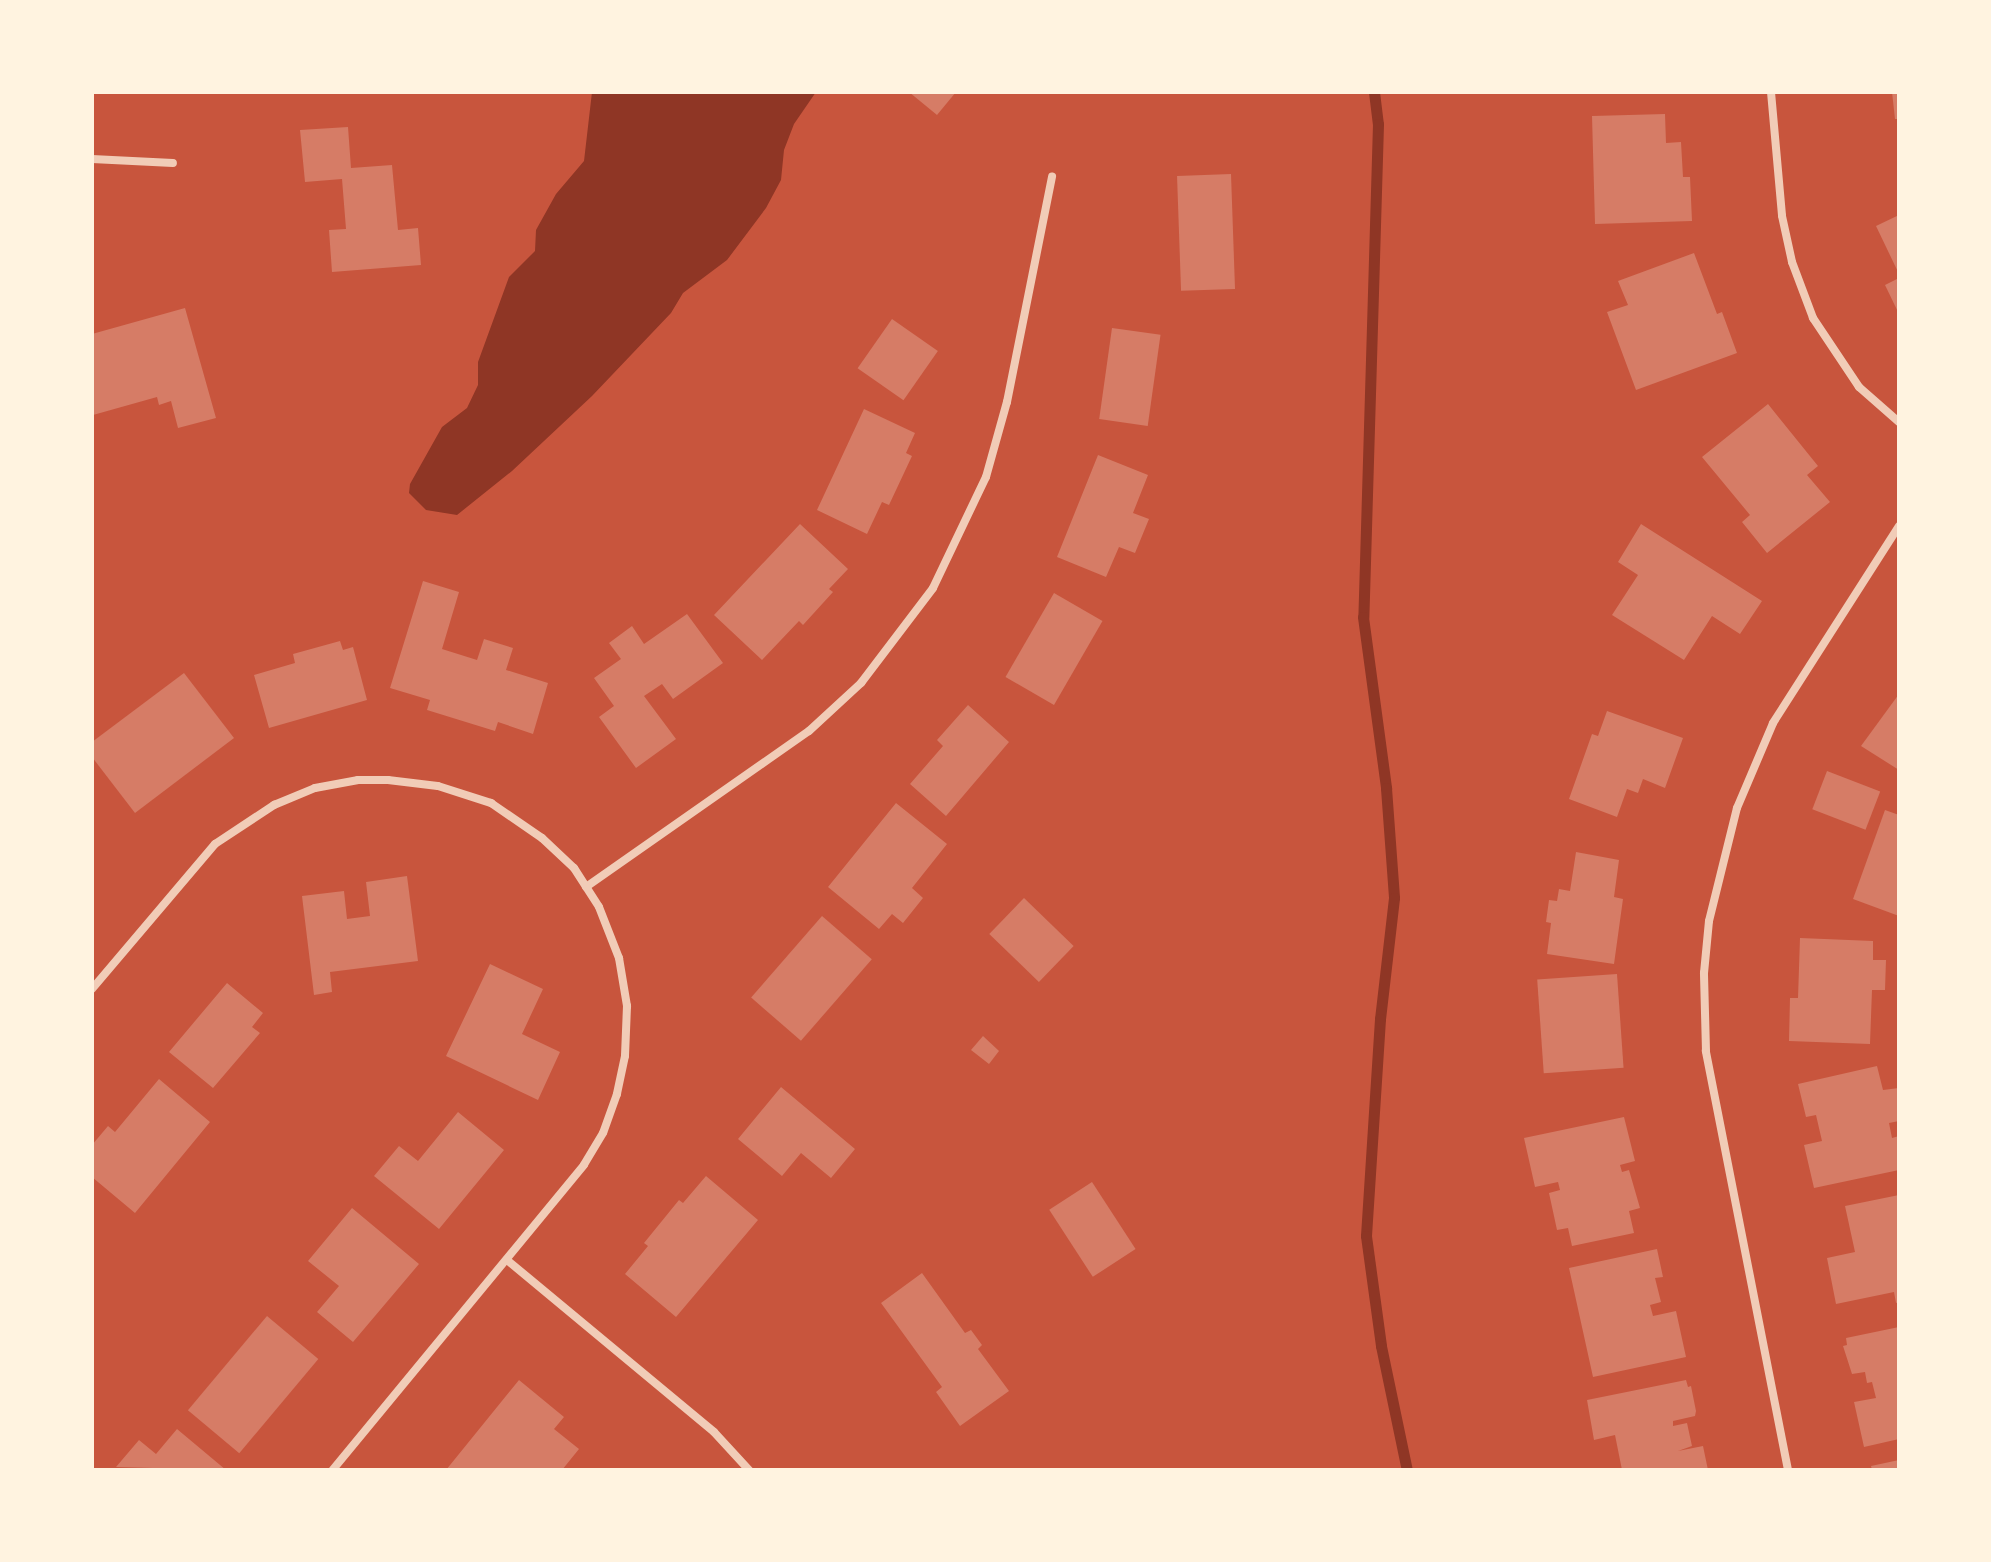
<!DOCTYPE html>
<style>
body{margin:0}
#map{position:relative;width:1991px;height:1562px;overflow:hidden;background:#c8553d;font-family:Commissioner,sans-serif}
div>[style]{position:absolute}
.water>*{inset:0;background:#8f3625}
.stream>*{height:11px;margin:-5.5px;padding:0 5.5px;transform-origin:5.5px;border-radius:5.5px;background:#8f3625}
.building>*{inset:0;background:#d67c66;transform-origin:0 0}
.minor>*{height:8px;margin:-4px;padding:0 4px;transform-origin:4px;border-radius:4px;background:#f1ccb7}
span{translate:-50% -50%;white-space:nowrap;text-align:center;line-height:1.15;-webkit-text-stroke:6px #fff3e0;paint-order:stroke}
.frame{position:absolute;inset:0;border:94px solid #fff3e0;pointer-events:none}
</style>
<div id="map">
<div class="water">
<div style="clip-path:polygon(592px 92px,816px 92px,794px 124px,784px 150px,781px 180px,766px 208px,727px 260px,683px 293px,671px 313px,592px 396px,512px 471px,457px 515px,426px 510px,409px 493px,410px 484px,442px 427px,467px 408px,478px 385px,478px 362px,509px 277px,535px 251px,536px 230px,556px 194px,584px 161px)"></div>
</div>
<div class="stream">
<div style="left:1374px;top:92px;width:32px;rotate:83deg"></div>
<div style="left:1378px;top:124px;width:493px;rotate:91.7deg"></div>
<div style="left:1363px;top:617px;width:173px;rotate:82.3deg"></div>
<div style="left:1386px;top:788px;width:110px;rotate:85.8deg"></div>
<div style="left:1394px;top:898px;width:122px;rotate:96.6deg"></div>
<div style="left:1380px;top:1019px;width:217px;rotate:93.7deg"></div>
<div style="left:1366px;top:1236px;width:111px;rotate:82.2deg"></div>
<div style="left:1381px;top:1346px;width:127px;rotate:78.2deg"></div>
</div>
<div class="building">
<div style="clip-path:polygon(909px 92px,956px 92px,937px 115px)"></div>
<div style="clip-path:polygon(1892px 92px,1899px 92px,1899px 119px,1895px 119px)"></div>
<div style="clip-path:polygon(1665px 114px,1666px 143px,1681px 142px,1683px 177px,1690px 177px,1692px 221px,1595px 224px,1592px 116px)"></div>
<div style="clip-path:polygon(348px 127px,351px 168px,392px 165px,398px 230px,418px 228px,421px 265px,332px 272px,329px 230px,346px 229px,342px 179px,305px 182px,300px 130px)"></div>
<div style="left:1231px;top:174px;width:115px;height:54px;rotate:88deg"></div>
<div style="clip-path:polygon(1899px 215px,1899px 274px,1876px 226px)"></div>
<div style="clip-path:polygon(1694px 253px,1717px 314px,1722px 312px,1737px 353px,1636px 390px,1607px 312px,1628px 305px,1618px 281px)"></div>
<div style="clip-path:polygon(1899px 278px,1899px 314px,1885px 285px)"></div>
<div style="clip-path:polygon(185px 308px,216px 418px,178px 428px,171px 401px,159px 405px,157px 397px,93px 415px,92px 334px)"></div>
<div style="left:892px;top:319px;width:56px;height:60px;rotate:35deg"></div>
<div style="left:1112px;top:328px;width:49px;height:92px;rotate:8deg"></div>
<div style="clip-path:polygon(1768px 404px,1818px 466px,1807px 475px,1830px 502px,1767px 553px,1742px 522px,1750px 515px,1702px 457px)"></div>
<div style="clip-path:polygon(864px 409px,915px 433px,906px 453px,912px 456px,889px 505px,882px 502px,867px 534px,817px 510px)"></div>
<div style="clip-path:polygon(1098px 455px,1148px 475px,1133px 513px,1149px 519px,1135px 553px,1119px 547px,1106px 577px,1057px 557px)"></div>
<div style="clip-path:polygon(800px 524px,848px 569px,829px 589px,833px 592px,803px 625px,799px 621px,762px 660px,714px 615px)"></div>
<div style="clip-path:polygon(1641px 524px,1762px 601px,1740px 634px,1712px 616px,1684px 660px,1612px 615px,1638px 575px,1618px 562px)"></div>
<div style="clip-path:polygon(423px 581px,459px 592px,442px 649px,477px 660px,484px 639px,513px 648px,506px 670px,548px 683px,533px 734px,498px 722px,495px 731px,427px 710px,430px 700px,390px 688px)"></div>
<div style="left:1054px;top:593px;width:56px;height:97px;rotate:30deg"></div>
<div style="clip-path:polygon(687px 614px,723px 663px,673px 699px,662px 684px,644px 696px,676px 739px,636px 768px,599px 717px,614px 706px,594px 678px,621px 659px,609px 643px,632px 626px,644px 644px)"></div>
<div style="clip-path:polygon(340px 641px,343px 650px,353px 647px,367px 700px,269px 728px,254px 675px,295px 663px,293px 654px)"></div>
<div style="clip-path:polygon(184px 673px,234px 738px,135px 813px,92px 757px,92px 742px)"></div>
<div style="clip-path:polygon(1899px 694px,1899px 770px,1861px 746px)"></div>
<div style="clip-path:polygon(968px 705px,1009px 742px,946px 816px,910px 784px,943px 746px,937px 740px)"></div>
<div style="clip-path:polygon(1607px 711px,1683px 738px,1665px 788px,1643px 779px,1638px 793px,1627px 789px,1617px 817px,1569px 799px,1592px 734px,1598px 736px)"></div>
<div style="left:1827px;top:771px;width:57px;height:41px;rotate:21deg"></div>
<div style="clip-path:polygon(896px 803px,947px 844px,912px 888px,923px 898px,903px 923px,892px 914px,879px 929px,828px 887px)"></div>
<div style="clip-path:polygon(1885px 810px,1899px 815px,1899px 916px,1853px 899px)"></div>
<div style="clip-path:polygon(1576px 852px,1619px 860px,1614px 897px,1623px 899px,1614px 964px,1547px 954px,1551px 923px,1546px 922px,1549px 900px,1557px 901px,1559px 889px,1570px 891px)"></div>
<div style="clip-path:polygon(407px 876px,418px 961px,330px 972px,332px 992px,314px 995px,302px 896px,344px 891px,347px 919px,370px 916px,366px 882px)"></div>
<div style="left:1024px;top:898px;width:69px;height:50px;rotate:44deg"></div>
<div style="left:822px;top:916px;width:66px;height:108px;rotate:41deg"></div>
<div style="clip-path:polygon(1800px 938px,1873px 941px,1873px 960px,1886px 960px,1885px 990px,1872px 990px,1870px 1044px,1789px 1041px,1790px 998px,1798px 998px)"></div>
<div style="clip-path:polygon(490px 964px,543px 989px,522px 1034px,560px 1052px,538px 1100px,446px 1056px)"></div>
<div style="left:1617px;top:974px;width:94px;height:80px;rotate:86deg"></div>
<div style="clip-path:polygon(227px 983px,263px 1013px,252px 1027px,260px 1033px,213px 1088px,169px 1052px)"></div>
<div style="clip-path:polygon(983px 1036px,999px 1051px,989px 1064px,971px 1050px)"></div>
<div style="clip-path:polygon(1877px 1066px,1883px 1090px,1899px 1088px,1899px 1121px,1889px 1123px,1892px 1138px,1899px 1136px,1899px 1170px,1814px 1188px,1804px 1145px,1822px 1141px,1816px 1115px,1806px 1117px,1798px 1084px)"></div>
<div style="clip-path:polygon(159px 1079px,210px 1122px,135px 1213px,92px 1177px,92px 1145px,108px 1126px,115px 1132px)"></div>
<div style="clip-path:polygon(781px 1087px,855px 1149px,831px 1178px,801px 1153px,782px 1176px,738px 1139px)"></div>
<div style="clip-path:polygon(458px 1112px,504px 1150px,439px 1229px,374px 1176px,399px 1146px,418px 1161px)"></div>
<div style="clip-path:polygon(1624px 1117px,1635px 1161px,1620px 1165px,1622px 1172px,1629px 1170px,1640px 1208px,1629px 1211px,1634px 1233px,1572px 1246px,1568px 1228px,1557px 1230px,1549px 1193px,1560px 1190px,1558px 1182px,1535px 1187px,1524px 1138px)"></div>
<div style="clip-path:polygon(706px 1176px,758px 1220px,676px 1317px,625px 1274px,648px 1246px,644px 1243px,679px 1200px,683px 1203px)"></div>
<div style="left:1092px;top:1182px;width:80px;height:51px;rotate:57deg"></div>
<div style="clip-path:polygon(1899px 1195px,1899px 1302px,1896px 1303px,1894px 1292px,1836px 1304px,1827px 1258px,1855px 1252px,1845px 1206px)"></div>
<div style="clip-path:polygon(352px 1208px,419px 1264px,353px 1342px,317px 1312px,339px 1286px,308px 1261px)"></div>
<div style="clip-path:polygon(1657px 1249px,1663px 1277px,1655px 1278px,1661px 1302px,1650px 1305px,1653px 1316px,1676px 1311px,1686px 1357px,1593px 1377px,1569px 1268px)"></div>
<div style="clip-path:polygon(922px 1273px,965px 1333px,971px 1330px,982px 1345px,978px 1349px,1009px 1391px,960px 1426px,936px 1392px,942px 1387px,881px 1303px)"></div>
<div style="left:267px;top:1316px;width:67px;height:123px;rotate:40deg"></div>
<div style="clip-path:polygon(1899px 1327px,1899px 1439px,1864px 1447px,1854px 1402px,1876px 1398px,1872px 1382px,1867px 1383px,1865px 1372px,1852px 1374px,1843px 1346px,1847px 1345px,1846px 1338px)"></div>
<div style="clip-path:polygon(519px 1380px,564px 1417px,554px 1429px,579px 1449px,562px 1470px,446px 1470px)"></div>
<div style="clip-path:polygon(1686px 1380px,1688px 1387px,1691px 1386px,1696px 1411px,1695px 1416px,1673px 1421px,1673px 1426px,1687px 1423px,1692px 1446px,1678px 1451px,1703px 1446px,1708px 1470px,1622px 1470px,1615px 1435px,1594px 1440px,1587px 1400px)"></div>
<div style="clip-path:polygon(177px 1429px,226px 1470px,116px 1467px,139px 1440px,156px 1454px)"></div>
<div style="clip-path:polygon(1899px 1460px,1899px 1470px,1872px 1470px,1871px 1466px)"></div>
</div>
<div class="minor">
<div style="left:1771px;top:92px;width:124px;rotate:84.9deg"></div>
<div style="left:1782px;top:216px;width:47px;rotate:77.7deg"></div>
<div style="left:1792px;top:262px;width:60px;rotate:69.4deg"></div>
<div style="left:1813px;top:318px;width:83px;rotate:56.3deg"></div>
<div style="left:1859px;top:387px;width:53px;rotate:41.2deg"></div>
<div style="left:92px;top:159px;width:81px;rotate:2.8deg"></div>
<div style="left:586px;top:887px;width:272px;rotate:-35deg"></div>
<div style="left:809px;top:731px;width:71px;rotate:-42.7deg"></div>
<div style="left:861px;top:683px;width:119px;rotate:-52.8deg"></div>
<div style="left:933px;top:588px;width:123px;rotate:-64.5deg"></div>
<div style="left:986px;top:477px;width:78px;rotate:-74.4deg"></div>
<div style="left:1007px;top:402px;width:230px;rotate:-78.7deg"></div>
<div style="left:92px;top:989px;width:190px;rotate:-49.7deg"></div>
<div style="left:215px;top:844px;width:71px;rotate:-33.5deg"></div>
<div style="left:274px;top:805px;width:44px;rotate:-22.5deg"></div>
<div style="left:315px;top:788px;width:44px;rotate:-10.5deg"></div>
<div style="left:358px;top:780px;width:30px"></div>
<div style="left:388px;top:780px;width:50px;rotate:6.8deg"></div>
<div style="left:438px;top:786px;width:56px;rotate:17.8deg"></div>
<div style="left:491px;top:803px;width:62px;rotate:34.5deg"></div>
<div style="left:542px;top:838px;width:44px;rotate:43.2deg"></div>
<div style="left:574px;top:868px;width:46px;rotate:57.3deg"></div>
<div style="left:599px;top:907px;width:55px;rotate:68.6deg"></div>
<div style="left:619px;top:958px;width:49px;rotate:80.5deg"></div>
<div style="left:627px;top:1006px;width:50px;rotate:92.3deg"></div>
<div style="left:625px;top:1056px;width:39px;rotate:102deg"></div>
<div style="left:617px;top:1094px;width:41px;rotate:109.7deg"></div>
<div style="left:603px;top:1133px;width:37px;rotate:121deg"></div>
<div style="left:584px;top:1165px;width:395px;rotate:129.5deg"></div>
<div style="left:507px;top:1260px;width:269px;rotate:39.7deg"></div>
<div style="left:714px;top:1432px;width:52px;rotate:47.4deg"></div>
<div style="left:1788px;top:1470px;width:427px;rotate:-101.1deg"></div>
<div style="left:1706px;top:1051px;width:78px;rotate:-91.5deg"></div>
<div style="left:1704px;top:973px;width:52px;rotate:-84.5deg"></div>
<div style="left:1709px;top:921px;width:116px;rotate:-76.1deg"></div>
<div style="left:1737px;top:808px;width:92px;rotate:-67deg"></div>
<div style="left:1773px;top:723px;width:234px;rotate:-57.4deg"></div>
</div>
<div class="frame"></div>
</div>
